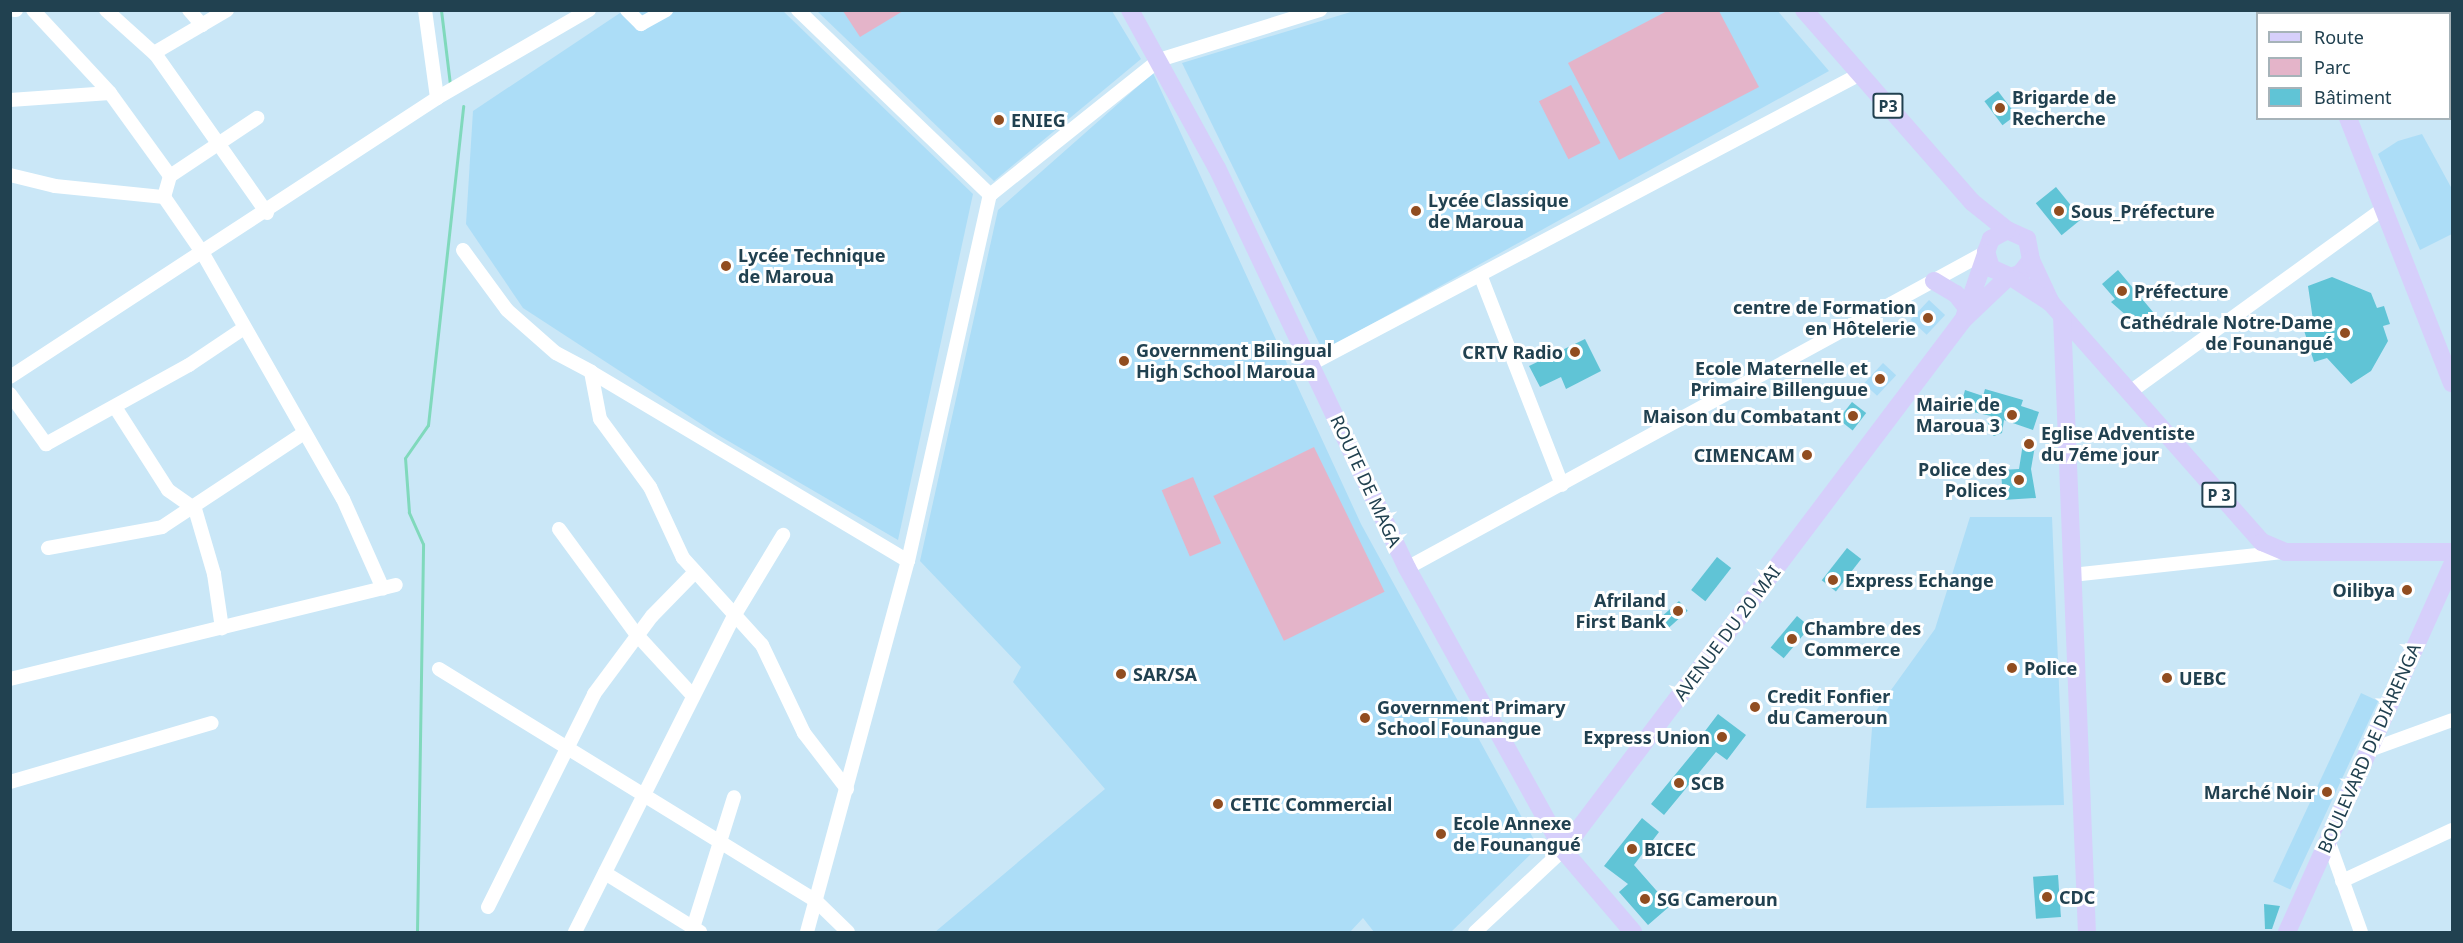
<!DOCTYPE html>
<meta charset="utf-8">
<style>
body{margin:0}
#map{position:relative;width:2463px;height:943px;overflow:hidden;background:#cae7f7;font-family:"Noto Sans",sans-serif}
div>[style]{position:absolute}
.built>*{inset:0;background:#acddf7;transform-origin:0 0}
.green>*{inset:0;background:#e4b4c9;transform-origin:0 0}
.stream>*{height:3px;margin:-1.5px;padding:0 1.5px;transform-origin:1.5px;border-radius:1.5px;background:#80d9bc}
.building>*{inset:0;background:#60c4d6;transform-origin:0 0}
.minor>*{height:14px;margin:-7px;padding:0 7px;transform-origin:7px;border-radius:7px;background:#fff}
.major>*{height:18px;margin:-9px;padding:0 9px;transform-origin:9px;border-radius:9px;background:#d6cffb}
.dots>*{width:16px;height:16px;translate:-50% -50%;box-sizing:border-box;border:3px solid #fff;border-radius:50%}
span{translate:-50% -50%;white-space:nowrap;text-align:center;line-height:1.15;-webkit-text-stroke:6px #fff;paint-order:stroke}
.shield-label span{padding:2px 4px;background:#fff;border:2px solid;border-radius:4px;-webkit-text-stroke-width:0}
.shield-label{font-size:16px;color:#214150;font-weight:700}
.poi-label{font-size:18px;color:#214150;font-weight:700}
.left{translate:0 -50%;text-align:left}
.right{translate:-100% -50%;text-align:right}
.street-label{font-size:18px;color:#214150}
.frame{position:absolute;inset:0;border:12px solid #214150;pointer-events:none}
.legend{position:absolute;left:2256px;top:12px;width:195px;height:108px;box-sizing:border-box;background:#fff;border:2px solid #a6b3b9;margin:0;padding:8px 10px;list-style:none;font-size:18px;color:#214150}
.legend li{display:flex;align-items:center;gap:12px;height:30px}
.legend b{width:30px;border:2px solid #a6b3b9}
</style>
<div id="map">
<div class="built">
<div style="clip-path:polygon(1777px 10px,1829px 71px,1323px 351px,1182px 63px,1354px 11px)"></div>
<div style="clip-path:polygon(623px 11px,783px 11px,973px 194px,898px 540px,718px 435px,523px 308px,466px 224px,473px 111px)"></div>
<div style="clip-path:polygon(817px 11px,1112px 11px,1141px 59px,994px 181px)"></div>
<div style="clip-path:polygon(1153px 73px,1361px 524px,1538px 847px,1451px 932px,1374px 932px,1363px 918px,1350px 932px,935px 932px,1105px 789px,1013px 682px,1021px 667px,920px 561px,998px 210px)"></div>
<div style="clip-path:polygon(2422px 134px,2452px 189px,2452px 234px,2420px 250px,2378px 154px,2398px 141px)"></div>
<div style="left:1929px;top:300px;width:22px;height:27px;rotate:43deg"></div>
<div style="left:1883px;top:363px;width:18px;height:28px;rotate:43deg"></div>
<div style="clip-path:polygon(1970px 517px,2052px 517px,2064px 805px,1866px 808px,1873px 715px,1935px 629px)"></div>
<div style="left:2361px;top:693px;width:19px;height:208px;rotate:25deg"></div>
</div>
<div class="green">
<div style="clip-path:polygon(1669px 10px,1719px 11px,1759px 87px,1619px 160px,1568px 63px)"></div>
<div style="clip-path:polygon(843px 11px,903px 11px,860px 37px)"></div>
<div style="left:1571px;top:85px;width:65px;height:36px;rotate:63deg"></div>
<div style="left:1314px;top:447px;width:161px;height:112px;rotate:64deg"></div>
<div style="left:1193px;top:477px;width:72px;height:34px;rotate:67deg"></div>
</div>
<div class="stream">
<div style="left:441px;top:10px;width:75px;rotate:83.1deg"></div>
<div style="left:417px;top:932px;width:388px;rotate:-89.1deg"></div>
<div style="left:423px;top:544px;width:35px;rotate:-114deg"></div>
<div style="left:409px;top:512px;width:54px;rotate:-94.2deg"></div>
<div style="left:405px;top:458px;width:40px;rotate:-55.1deg"></div>
<div style="left:428px;top:425px;width:321px;rotate:-83.7deg"></div>
</div>
<div class="building">
<div style="left:1998px;top:91px;width:30px;height:17px;rotate:53deg"></div>
<div style="left:2056px;top:187px;width:41px;height:26px;rotate:51deg"></div>
<div style="clip-path:polygon(2118px 270px,2158px 318px,2150px 325px,2145px 318px,2137px 325px,2111px 302px,2115px 299px,2102px 284px)"></div>
<div style="clip-path:polygon(2332px 277px,2371px 293px,2377px 308px,2384px 306px,2390px 324px,2383px 326px,2388px 341px,2371px 371px,2351px 384px,2327px 358px,2314px 362px,2302px 324px,2313px 320px,2308px 286px)"></div>
<div style="clip-path:polygon(1585px 339px,1601px 371px,1566px 389px,1561px 377px,1540px 387px,1529px 366px)"></div>
<div style="clip-path:polygon(1985px 389px,2023px 400px,2021px 406px,2039px 412px,2033px 430px,2004px 420px,2002px 433px,1994px 436px,1986px 430px,1991px 416px,1960px 409px,1965px 390px,1983px 396px)"></div>
<div style="left:1852px;top:402px;width:18px;height:22px;rotate:38deg"></div>
<div style="clip-path:polygon(2024px 437px,2036px 440px,2031px 469px,2036px 498px,2003px 500px,2001px 470px,2019px 469px)"></div>
<div style="left:1847px;top:548px;width:18px;height:41px;rotate:38deg"></div>
<div style="left:1717px;top:557px;width:18px;height:42px;rotate:38deg"></div>
<div style="left:1679px;top:601px;width:13px;height:25px;rotate:48deg"></div>
<div style="left:1797px;top:616px;width:17px;height:41px;rotate:40deg"></div>
<div style="clip-path:polygon(1718px 714px,1746px 735px,1727px 760px,1716px 752px,1664px 815px,1651px 804px,1702px 742px,1699px 739px)"></div>
<div style="clip-path:polygon(1642px 818px,1659px 832px,1634px 865px,1670px 906px,1648px 925px,1619px 892px,1628px 884px,1604px 866px)"></div>
<div style="left:2058px;top:875px;width:42px;height:25px;rotate:86deg"></div>
<div style="clip-path:polygon(2264px 904px,2280px 906px,2272px 929px,2265px 929px)"></div>
</div>
<div class="minor">
<div style="left:14px;top:10px;width:2px"></div>
<div style="left:33px;top:10px;width:113px;rotate:47.1deg"></div>
<div style="left:110px;top:93px;width:102px;rotate:54.1deg"></div>
<div style="left:106px;top:10px;width:67px;rotate:42deg"></div>
<div style="left:156px;top:55px;width:193px;rotate:54.9deg"></div>
<div style="left:189px;top:10px;width:20px;rotate:49deg"></div>
<div style="left:425px;top:10px;width:89px;rotate:82.2deg"></div>
<div style="left:627px;top:10px;width:20px;rotate:45deg"></div>
<div style="left:641px;top:24px;width:29px;rotate:-29deg"></div>
<div style="left:798px;top:10px;width:267px;rotate:43.9deg"></div>
<div style="left:154px;top:53px;width:85px;rotate:-30.5deg"></div>
<div style="left:10px;top:100px;width:100px;rotate:-4deg"></div>
<div style="left:10px;top:175px;width:46px;rotate:13.7deg"></div>
<div style="left:55px;top:186px;width:110px;rotate:5.8deg"></div>
<div style="left:164px;top:197px;width:67px;rotate:55.4deg"></div>
<div style="left:202px;top:252px;width:284px;rotate:60.3deg"></div>
<div style="left:343px;top:499px;width:98px;rotate:66deg"></div>
<div style="left:164px;top:197px;width:22px;rotate:-74deg"></div>
<div style="left:170px;top:176px;width:105px;rotate:-33.7deg"></div>
<div style="left:463px;top:250px;width:74px;rotate:53.7deg"></div>
<div style="left:507px;top:310px;width:65px;rotate:41.3deg"></div>
<div style="left:556px;top:353px;width:40px;rotate:28deg"></div>
<div style="left:1481px;top:277px;width:223px;rotate:68.7deg"></div>
<div style="left:1311px;top:364px;width:621px;rotate:-27.84deg"></div>
<div style="left:10px;top:377px;width:510px;rotate:-33.16deg"></div>
<div style="left:437px;top:98px;width:176px;rotate:-30.1deg"></div>
<div style="left:2130px;top:392px;width:314px;rotate:-35.9deg"></div>
<div style="left:10px;top:394px;width:62px;rotate:54.2deg"></div>
<div style="left:46px;top:444px;width:163px;rotate:-28.9deg"></div>
<div style="left:189px;top:365px;width:66px;rotate:-33.9deg"></div>
<div style="left:115px;top:407px;width:98px;rotate:57.4deg"></div>
<div style="left:168px;top:490px;width:33px;rotate:35deg"></div>
<div style="left:195px;top:509px;width:68px;rotate:73.7deg"></div>
<div style="left:214px;top:574px;width:55px;rotate:81.6deg"></div>
<div style="left:559px;top:529px;width:132px;rotate:53.7deg"></div>
<div style="left:637px;top:635px;width:83px;rotate:47.4deg"></div>
<div style="left:48px;top:548px;width:116px;rotate:-10.4deg"></div>
<div style="left:162px;top:527px;width:170px;rotate:-33.5deg"></div>
<div style="left:1407px;top:568px;width:660px;rotate:-28.62deg"></div>
<div style="left:2072px;top:575px;width:214px;rotate:-6.2deg"></div>
<div style="left:439px;top:669px;width:441px;rotate:31.6deg"></div>
<div style="left:815px;top:900px;width:46px;rotate:44.1deg"></div>
<div style="left:10px;top:679px;width:397px;rotate:-13.7deg"></div>
<div style="left:2367px;top:751px;width:90px;rotate:-20deg"></div>
<div style="left:10px;top:782px;width:210px;rotate:-16.3deg"></div>
<div style="left:847px;top:789px;width:71px;rotate:-127.5deg"></div>
<div style="left:804px;top:733px;width:98px;rotate:-115.5deg"></div>
<div style="left:762px;top:645px;width:118px;rotate:-132.2deg"></div>
<div style="left:683px;top:558px;width:78px;rotate:-114.9deg"></div>
<div style="left:650px;top:487px;width:84px;rotate:-126.3deg"></div>
<div style="left:600px;top:419px;width:48px;rotate:-100.8deg"></div>
<div style="left:591px;top:372px;width:369px;rotate:30.8deg"></div>
<div style="left:2328px;top:840px;width:98px;rotate:70.3deg"></div>
<div style="left:605px;top:873px;width:112px;rotate:31.8deg"></div>
<div style="left:2342px;top:881px;width:121px;rotate:-24.9deg"></div>
<div style="left:488px;top:907px;width:238px;rotate:-63.5deg"></div>
<div style="left:594px;top:694px;width:97px;rotate:-53.4deg"></div>
<div style="left:652px;top:616px;width:60px;rotate:-45.7deg"></div>
<div style="left:693px;top:928px;width:137px;rotate:-72.6deg"></div>
<div style="left:575px;top:932px;width:354px;rotate:-63.3deg"></div>
<div style="left:734px;top:616px;width:95px;rotate:-58.8deg"></div>
<div style="left:807px;top:932px;width:385px;rotate:-74.8deg"></div>
<div style="left:908px;top:561px;width:375px;rotate:-77.4deg"></div>
<div style="left:990px;top:195px;width:216px;rotate:-38.6deg"></div>
<div style="left:1159px;top:60px;width:169px;rotate:-17.3deg"></div>
<div style="left:1475px;top:932px;width:120px;rotate:-43deg"></div>
</div>
<div class="major">
<div style="left:1130px;top:10px;width:180px;rotate:61.2deg"></div>
<div style="left:1217px;top:168px;width:443px;rotate:64.6deg"></div>
<div style="left:1407px;top:568px;width:322px;rotate:61deg"></div>
<div style="left:1563px;top:850px;width:108px;rotate:49.5deg"></div>
<div style="left:1804px;top:10px;width:255px;rotate:48.8deg"></div>
<div style="left:1972px;top:202px;width:45px;rotate:38.7deg"></div>
<div style="left:2007px;top:230px;width:22px;rotate:24deg"></div>
<div style="left:2027px;top:239px;width:21px;rotate:79deg"></div>
<div style="left:2031px;top:260px;width:16px;rotate:128deg"></div>
<div style="left:2021px;top:273px;width:11px;rotate:158deg"></div>
<div style="left:2011px;top:277px;width:22px;rotate:-156deg"></div>
<div style="left:1991px;top:268px;width:17px;rotate:-107deg"></div>
<div style="left:1986px;top:252px;width:14px;rotate:-69deg"></div>
<div style="left:1991px;top:239px;width:18px;rotate:-29deg"></div>
<div style="left:2305px;top:10px;width:4px;rotate:76deg"></div>
<div style="left:2348px;top:118px;width:285px;rotate:68.6deg"></div>
<div style="left:2031px;top:260px;width:47px;rotate:65.1deg"></div>
<div style="left:2051px;top:303px;width:319px;rotate:48.6deg"></div>
<div style="left:2262px;top:542px;width:25px;rotate:23deg"></div>
<div style="left:2285px;top:552px;width:167px"></div>
<div style="left:2011px;top:277px;width:48px;rotate:33deg"></div>
<div style="left:1934px;top:281px;width:26px;rotate:31deg"></div>
<div style="left:1956px;top:294px;width:18px;rotate:52deg"></div>
<div style="left:1965px;top:315px;width:65px;rotate:-71deg"></div>
<div style="left:2062px;top:316px;width:617px;rotate:87.68deg"></div>
<div style="left:1563px;top:850px;width:664px;rotate:-52.96deg"></div>
<div style="left:1963px;top:320px;width:62px;rotate:-43.7deg"></div>
<div style="left:2287px;top:932px;width:402px;rotate:-65.8deg"></div>
</div>
<div class="dots">
<div style="left:2000px;top:108px;background:#914d20"></div>
<div style="left:999px;top:120px;background:#914d20"></div>
<div style="left:1416px;top:211px;background:#914d20"></div>
<div style="left:2059px;top:211px;background:#914d20"></div>
<div style="left:726px;top:266px;background:#914d20"></div>
<div style="left:2122px;top:291px;background:#914d20"></div>
<div style="left:1928px;top:318px;background:#914d20"></div>
<div style="left:2345px;top:333px;background:#914d20"></div>
<div style="left:1575px;top:352px;background:#914d20"></div>
<div style="left:1124px;top:361px;background:#914d20"></div>
<div style="left:1880px;top:379px;background:#914d20"></div>
<div style="left:2012px;top:415px;background:#914d20"></div>
<div style="left:1853px;top:416px;background:#914d20"></div>
<div style="left:2029px;top:444px;background:#914d20"></div>
<div style="left:1807px;top:455px;background:#914d20"></div>
<div style="left:2019px;top:480px;background:#914d20"></div>
<div style="left:1833px;top:580px;background:#914d20"></div>
<div style="left:2407px;top:590px;background:#914d20"></div>
<div style="left:1678px;top:611px;background:#914d20"></div>
<div style="left:1792px;top:639px;background:#914d20"></div>
<div style="left:2012px;top:668px;background:#914d20"></div>
<div style="left:1121px;top:674px;background:#914d20"></div>
<div style="left:2167px;top:678px;background:#914d20"></div>
<div style="left:1755px;top:707px;background:#914d20"></div>
<div style="left:1365px;top:718px;background:#914d20"></div>
<div style="left:1722px;top:737px;background:#914d20"></div>
<div style="left:1679px;top:783px;background:#914d20"></div>
<div style="left:2327px;top:792px;background:#914d20"></div>
<div style="left:1218px;top:804px;background:#914d20"></div>
<div style="left:1441px;top:834px;background:#914d20"></div>
<div style="left:1632px;top:849px;background:#914d20"></div>
<div style="left:2047px;top:897px;background:#914d20"></div>
<div style="left:1645px;top:899px;background:#914d20"></div>
</div>
<div class="shield-label">
<span style="left:1888px;top:106px">P3</span>
<span style="left:2219px;top:495px">P 3</span>
</div>
<div class="poi-label">
<span class="left" style="left:2012px;top:108px">Brigarde de<br>Recherche</span>
<span class="left" style="left:1011px;top:120px">ENIEG</span>
<span class="left" style="left:1428px;top:211px">Lycée Classique<br>de Maroua</span>
<span class="left" style="left:2071px;top:211px">Sous_Préfecture</span>
<span class="left" style="left:738px;top:266px">Lycée Technique<br>de Maroua</span>
<span class="left" style="left:2134px;top:291px">Préfecture</span>
<span class="right" style="left:1916px;top:318px">centre de Formation<br>en Hôtelerie</span>
<span class="right" style="left:2333px;top:333px">Cathédrale Notre-Dame<br>de Founangué</span>
<span class="left" style="left:1136px;top:361px">Government Bilingual<br>High School Maroua</span>
<span class="right" style="left:1563px;top:352px">CRTV Radio</span>
<span class="right" style="left:1868px;top:379px">Ecole Maternelle et<br>Primaire Billenguue</span>
<span class="right" style="left:2000px;top:415px">Mairie de<br>Maroua 3</span>
<span class="right" style="left:1841px;top:416px">Maison du Combatant</span>
<span class="left" style="left:2041px;top:444px">Eglise Adventiste<br>du 7éme jour</span>
<span class="right" style="left:1795px;top:455px">CIMENCAM</span>
<span class="right" style="left:2007px;top:480px">Police des<br>Polices</span>
<span class="left" style="left:1845px;top:580px">Express Echange</span>
<span class="right" style="left:2395px;top:590px">Oilibya</span>
<span class="right" style="left:1666px;top:611px">Afriland<br>First Bank</span>
<span class="left" style="left:1804px;top:639px">Chambre des<br>Commerce</span>
<span class="left" style="left:2024px;top:668px">Police</span>
<span class="left" style="left:1133px;top:674px">SAR/SA</span>
<span class="left" style="left:2179px;top:678px">UEBC</span>
<span class="left" style="left:1767px;top:707px">Credit Fonfier<br>du Cameroun</span>
<span class="left" style="left:1377px;top:718px">Government Primary<br>School Founangue</span>
<span class="right" style="left:1710px;top:737px">Express Union</span>
<span class="left" style="left:1691px;top:783px">SCB</span>
<span class="right" style="left:2315px;top:792px">Marché Noir</span>
<span class="left" style="left:1230px;top:804px">CETIC Commercial</span>
<span class="left" style="left:1453px;top:834px">Ecole Annexe<br>de Founangué</span>
<span class="left" style="left:1644px;top:849px">BICEC</span>
<span class="left" style="left:2059px;top:897px">CDC</span>
<span class="left" style="left:1657px;top:899px">SG Cameroun</span>
</div>
<div class="street-label">
<span style="left:1366px;top:481px;rotate:65deg">ROUTE DE MAGA</span>
<span style="left:1727px;top:633px;rotate:-53deg">AVENUE DU 20 MAI</span>
<span style="left:2369px;top:748px;rotate:-66deg">BOULEVARD DE DIARENGA</span>
</div>
<div class="frame"></div>
<ul class="legend">
<li><b style="height:8px;background:#d6cffb"></b>Route</li>
<li><b style="height:16px;background:#e4b4c9"></b>Parc</li>
<li><b style="height:16px;background:#60c4d6"></b>Bâtiment</li>
</ul>
</div>
